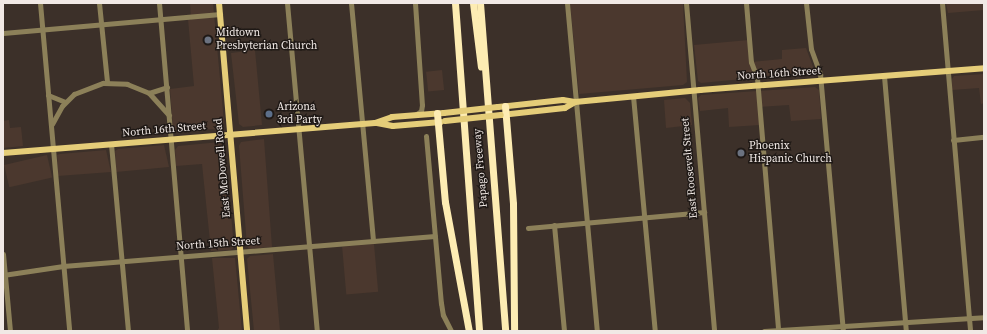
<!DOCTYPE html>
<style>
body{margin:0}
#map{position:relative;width:987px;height:334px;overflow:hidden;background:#3c3029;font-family:"Source Serif 4",serif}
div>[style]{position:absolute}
.built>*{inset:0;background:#4b382e;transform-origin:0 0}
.minor>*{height:5px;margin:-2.5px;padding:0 2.5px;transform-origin:2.5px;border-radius:2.5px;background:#8c8059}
.major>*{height:6px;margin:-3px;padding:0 3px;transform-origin:3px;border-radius:3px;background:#e5cd79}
.highway>*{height:7px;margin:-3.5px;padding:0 3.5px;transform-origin:3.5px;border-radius:3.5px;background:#fdecb3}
.major-bridge>*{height:6px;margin:-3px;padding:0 3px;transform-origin:3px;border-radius:3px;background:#e5cd79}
.dots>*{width:11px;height:11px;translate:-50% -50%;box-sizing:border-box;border:2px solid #1f1916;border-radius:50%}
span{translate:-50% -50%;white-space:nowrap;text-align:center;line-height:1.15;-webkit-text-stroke:3px #1f1916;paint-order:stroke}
.poi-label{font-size:11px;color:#f1e9e5}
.left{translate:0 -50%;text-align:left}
.street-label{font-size:11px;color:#f1e9e5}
.frame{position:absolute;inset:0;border:4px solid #f1e9e5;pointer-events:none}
</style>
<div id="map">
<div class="built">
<div style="clip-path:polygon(190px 3px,213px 3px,224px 122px,219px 129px,184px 130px,176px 133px,173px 130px,170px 89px,194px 86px,188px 19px,191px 20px)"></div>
<div style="clip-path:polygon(570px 3px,683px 3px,687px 82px,683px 85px,579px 94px)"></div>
<div style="clip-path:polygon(946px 3px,984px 3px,984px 10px,948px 13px)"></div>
<div style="clip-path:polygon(749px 40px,751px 62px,782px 59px,782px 50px,806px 48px,815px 72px,701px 83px,698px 81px,694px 45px)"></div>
<div style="clip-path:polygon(255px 50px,262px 125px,243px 127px,239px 124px,231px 53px)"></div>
<div style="left:442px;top:70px;width:20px;height:16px;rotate:84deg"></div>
<div style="clip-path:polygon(984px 74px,984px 103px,981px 104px,979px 88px,952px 90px,952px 79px,954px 76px)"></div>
<div style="clip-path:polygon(815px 87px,819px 90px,821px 119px,791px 121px,789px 105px,759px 107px,760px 125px,729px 127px,728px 108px,700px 111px,698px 98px,701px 95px)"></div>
<div style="clip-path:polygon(685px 98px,690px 103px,692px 125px,666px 128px,664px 100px)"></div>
<div style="clip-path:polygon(9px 120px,10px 128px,21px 127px,23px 146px,3px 148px,3px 121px)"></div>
<div style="clip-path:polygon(264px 139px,272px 247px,249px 249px,247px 246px,239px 146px,241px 142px)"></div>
<div style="clip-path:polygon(220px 142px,225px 148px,234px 247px,231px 250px,211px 251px,202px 164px,176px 166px,175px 150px,178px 146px)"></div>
<div style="clip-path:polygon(164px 145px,169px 167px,116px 172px,115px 151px,118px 149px)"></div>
<div style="clip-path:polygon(106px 150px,111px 172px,58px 176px,57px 155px,60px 154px)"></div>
<div style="left:47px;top:155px;width:23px;height:44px;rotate:77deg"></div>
<div style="left:374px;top:244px;width:48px;height:32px;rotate:85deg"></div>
<div style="clip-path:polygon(273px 254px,280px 331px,254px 331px,247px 259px,250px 256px)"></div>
<div style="clip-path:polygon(212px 258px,235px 258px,242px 331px,217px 331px,219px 328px)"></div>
</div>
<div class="minor">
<div style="left:40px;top:3px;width:329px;rotate:84.9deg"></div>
<div style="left:99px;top:3px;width:79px;rotate:84.2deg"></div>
<div style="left:159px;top:3px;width:329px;rotate:85.1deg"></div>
<div style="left:287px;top:3px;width:329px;rotate:84.8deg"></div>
<div style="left:351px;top:3px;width:239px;rotate:84.7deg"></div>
<div style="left:415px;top:3px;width:102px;rotate:86.1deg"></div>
<div style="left:422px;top:105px;width:6px;rotate:99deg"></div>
<div style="left:421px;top:111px;width:7px;rotate:146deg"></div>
<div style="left:567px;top:3px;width:329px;rotate:84.8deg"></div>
<div style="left:686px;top:3px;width:329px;rotate:85.1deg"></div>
<div style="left:746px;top:3px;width:59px;rotate:85.2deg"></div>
<div style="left:751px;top:62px;width:17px;rotate:69deg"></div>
<div style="left:757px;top:78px;width:253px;rotate:85.2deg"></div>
<div style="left:806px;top:3px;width:46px;rotate:83.8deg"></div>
<div style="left:811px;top:49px;width:27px;rotate:70deg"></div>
<div style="left:820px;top:74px;width:258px;rotate:84.9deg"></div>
<div style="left:942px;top:3px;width:329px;rotate:85.1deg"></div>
<div style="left:3px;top:33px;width:218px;rotate:-5deg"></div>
<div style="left:884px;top:76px;width:256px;rotate:85.1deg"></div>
<div style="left:149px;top:93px;width:19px;rotate:-18deg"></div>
<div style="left:48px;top:95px;width:18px;rotate:22deg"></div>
<div style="left:633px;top:96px;width:236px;rotate:84.7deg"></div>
<div style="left:52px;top:124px;width:21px;rotate:-61deg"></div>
<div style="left:62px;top:106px;width:17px;rotate:-45deg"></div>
<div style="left:74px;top:94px;width:31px;rotate:-21deg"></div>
<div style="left:103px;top:83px;width:24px;rotate:2deg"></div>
<div style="left:127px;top:84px;width:24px;rotate:22deg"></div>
<div style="left:149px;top:93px;width:30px;rotate:48deg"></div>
<div style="left:426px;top:136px;width:168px;rotate:84.9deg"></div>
<div style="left:441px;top:303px;width:12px;rotate:81deg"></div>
<div style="left:443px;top:315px;width:18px;rotate:63deg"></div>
<div style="left:953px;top:140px;width:31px;rotate:-6deg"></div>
<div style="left:111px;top:144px;width:188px;rotate:84.8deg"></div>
<div style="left:554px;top:225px;width:106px;rotate:84.6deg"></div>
<div style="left:528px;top:228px;width:177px;rotate:-5.2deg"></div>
<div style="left:3px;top:254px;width:77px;rotate:84.8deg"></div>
<div style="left:3px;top:275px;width:61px;rotate:-8.5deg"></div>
<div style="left:63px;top:266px;width:373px;rotate:-4.6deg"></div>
<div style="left:764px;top:331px;width:220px;rotate:-3.6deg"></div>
</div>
<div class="major">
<div style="left:219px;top:3px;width:329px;rotate:85.1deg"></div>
<div style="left:498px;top:107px;width:65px;rotate:-6.1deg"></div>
<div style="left:563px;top:100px;width:12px;rotate:9deg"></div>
<div style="left:575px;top:102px;width:126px;rotate:-5.5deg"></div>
<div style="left:700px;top:90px;width:285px;rotate:-4.4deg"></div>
<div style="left:502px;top:115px;width:63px;rotate:-6.3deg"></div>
<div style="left:565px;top:108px;width:12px;rotate:-31deg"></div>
<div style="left:377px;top:123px;width:16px;rotate:11deg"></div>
<div style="left:393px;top:126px;width:48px;rotate:-4.8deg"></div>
<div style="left:3px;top:153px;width:373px;rotate:-4.6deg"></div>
<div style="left:375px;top:123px;width:18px;rotate:-19deg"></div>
<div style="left:392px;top:117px;width:52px;rotate:-4.4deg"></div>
</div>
<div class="highway">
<div style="left:455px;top:3px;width:329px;rotate:85.8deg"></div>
<div style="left:473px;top:3px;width:64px;rotate:82.9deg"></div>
<div style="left:480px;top:3px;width:329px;rotate:85.6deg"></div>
<div style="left:505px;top:106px;width:98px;rotate:85.3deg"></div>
<div style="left:513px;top:204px;width:127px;rotate:89.5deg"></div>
<div style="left:437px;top:113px;width:89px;rotate:84.9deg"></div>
<div style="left:445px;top:202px;width:131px;rotate:79.5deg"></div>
</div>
<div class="major-bridge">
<div style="left:444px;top:113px;width:54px;rotate:-6.3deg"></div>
<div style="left:445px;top:121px;width:56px;rotate:-6.1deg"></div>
</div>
<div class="dots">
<div style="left:208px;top:40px;background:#6b7280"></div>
<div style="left:269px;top:114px;background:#5c6f8a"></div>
<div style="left:741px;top:153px;background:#6b7280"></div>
</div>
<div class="poi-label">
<span class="left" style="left:216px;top:40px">Midtown<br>Presbyterian Church</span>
<span class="left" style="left:277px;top:114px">Arizona<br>3rd Party</span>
<span class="left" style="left:749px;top:153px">Phoenix<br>Hispanic Church</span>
</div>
<div class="street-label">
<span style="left:779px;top:74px;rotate:-4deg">North 16th Street</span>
<span style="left:164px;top:130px;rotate:-5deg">North 16th Street</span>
<span style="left:223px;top:168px;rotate:-95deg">East McDowell Road</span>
<span style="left:481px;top:168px;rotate:-95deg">Papago Freeway</span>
<span style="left:690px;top:168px;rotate:-95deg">East Roosevelt Street</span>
<span style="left:218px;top:244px;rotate:-4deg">North 15th Street</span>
</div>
<div class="frame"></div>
</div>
